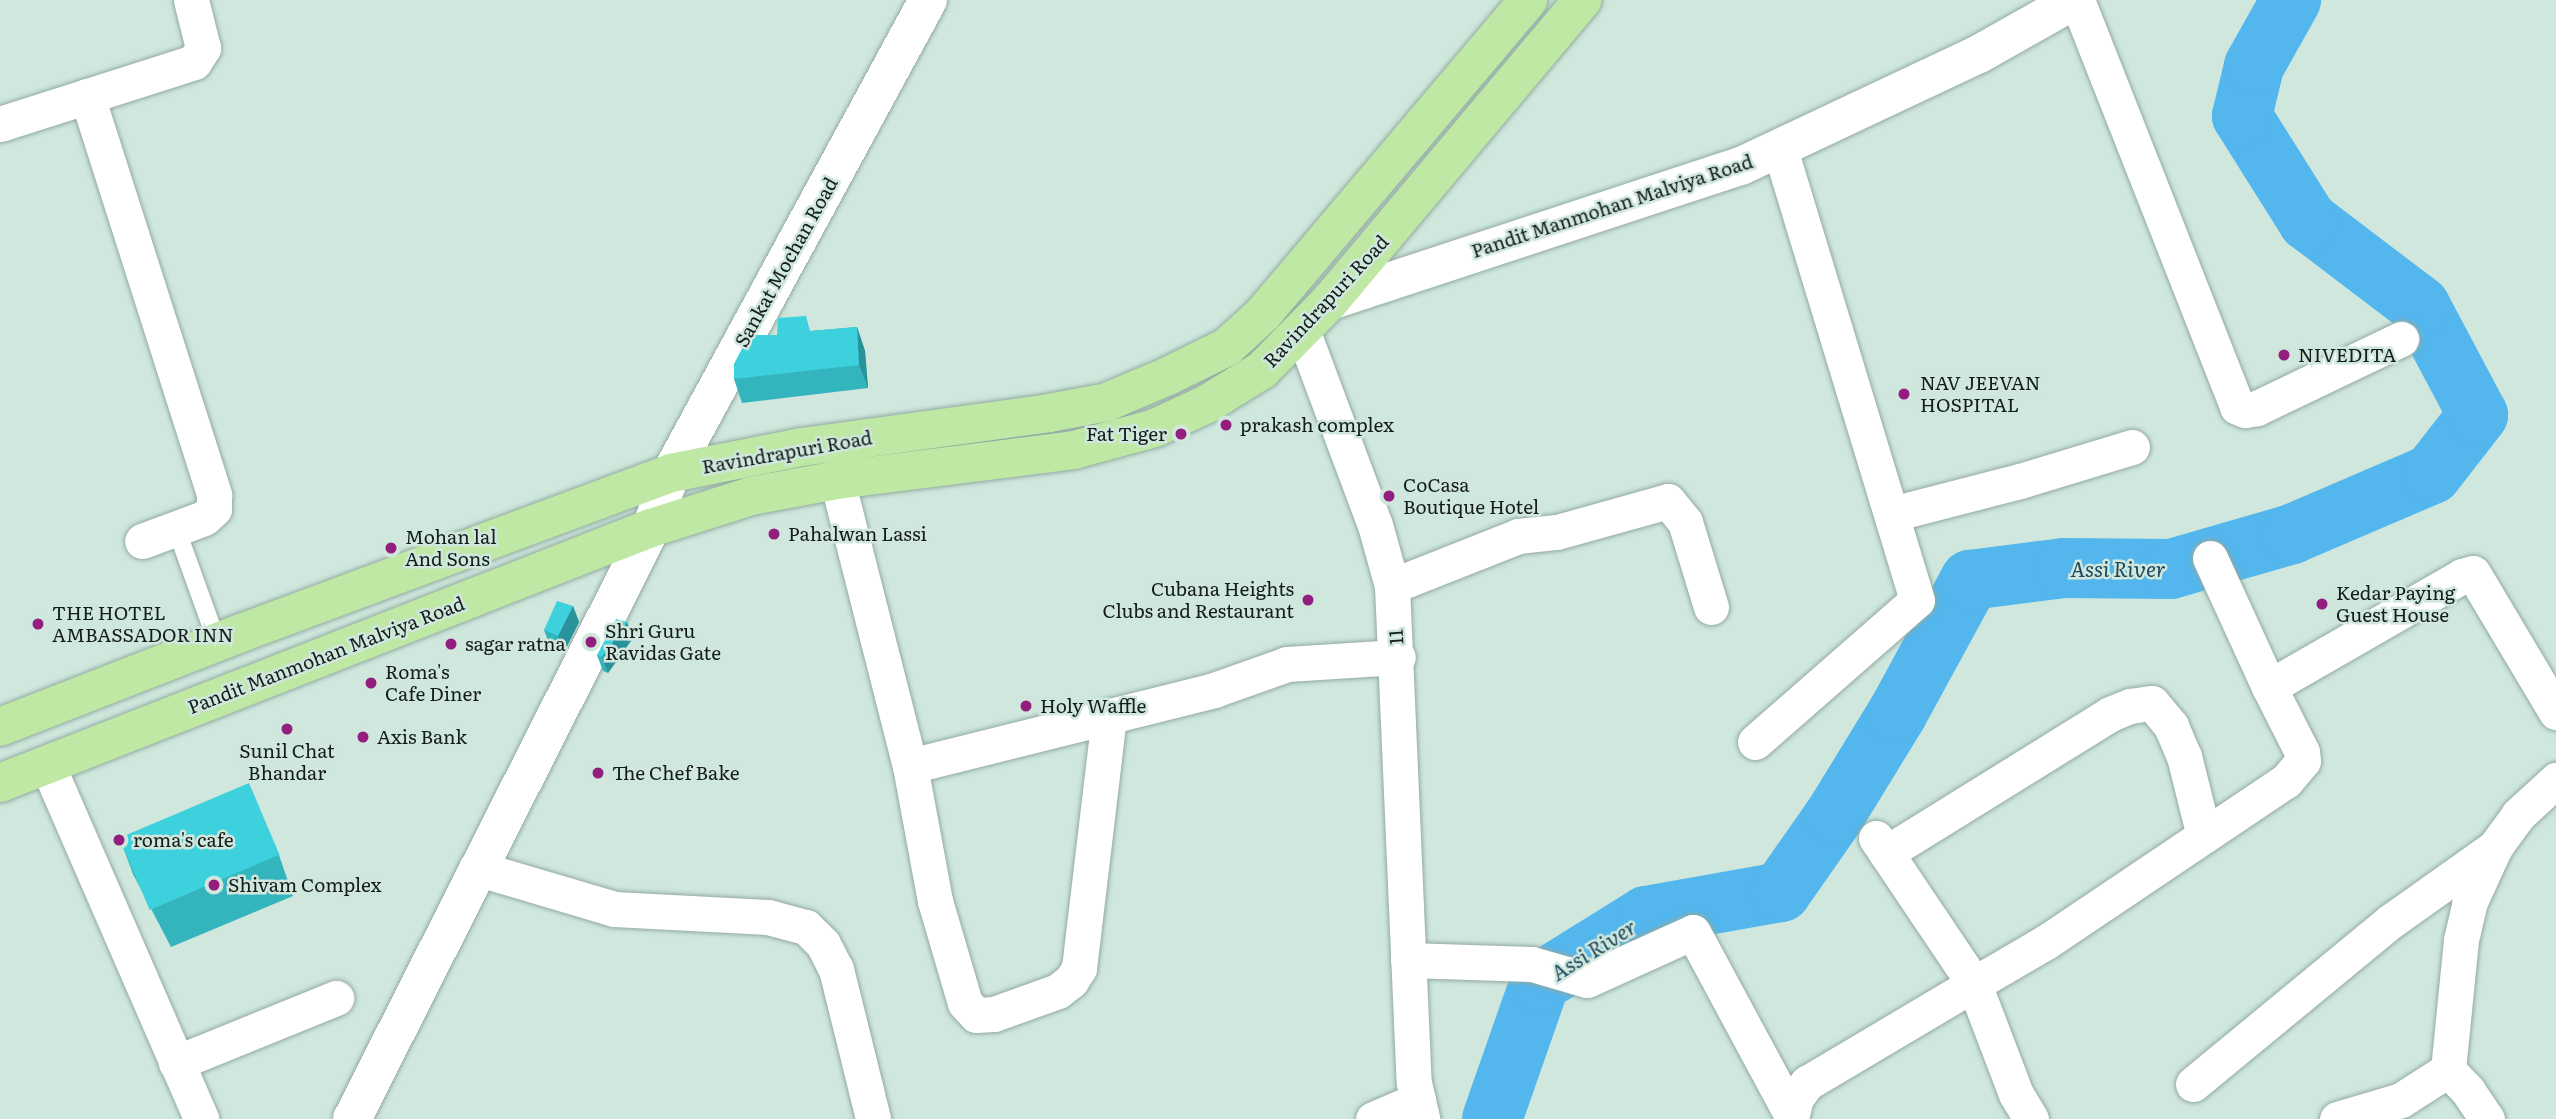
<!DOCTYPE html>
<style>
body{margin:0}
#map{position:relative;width:2556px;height:1119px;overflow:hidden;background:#cfe7dd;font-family:Literata,serif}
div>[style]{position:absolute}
.river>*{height:60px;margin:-30px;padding:0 30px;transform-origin:30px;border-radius:30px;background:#53b6ed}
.roads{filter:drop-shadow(0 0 2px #93aaa1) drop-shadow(0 0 2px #93aaa1)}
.service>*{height:18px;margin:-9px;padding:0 9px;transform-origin:9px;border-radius:9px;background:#fff}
.minor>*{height:35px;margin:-17.5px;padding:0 17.5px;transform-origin:17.5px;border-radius:17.5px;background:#fff}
.tertiary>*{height:38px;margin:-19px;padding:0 19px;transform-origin:19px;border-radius:19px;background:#fff}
.primary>*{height:38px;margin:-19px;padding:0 19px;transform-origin:19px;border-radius:19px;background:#bee8a4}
.wall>*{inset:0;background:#34b4bd}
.shaded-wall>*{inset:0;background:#2a929a}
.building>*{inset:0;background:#3cd1dc;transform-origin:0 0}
.dots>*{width:19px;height:19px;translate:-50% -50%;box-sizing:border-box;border:4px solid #cfe7dd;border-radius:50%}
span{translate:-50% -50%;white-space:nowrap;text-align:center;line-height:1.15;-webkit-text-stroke:5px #cfe7dd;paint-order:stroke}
.street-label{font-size:19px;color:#151d1a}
.poi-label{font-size:19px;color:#151d1a}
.left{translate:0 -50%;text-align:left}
.right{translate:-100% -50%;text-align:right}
.water-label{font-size:21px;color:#1e475e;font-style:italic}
</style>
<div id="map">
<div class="river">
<div style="left:1492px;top:1119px;width:145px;rotate:-70.7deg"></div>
<div style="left:1540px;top:982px;width:125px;rotate:-31.9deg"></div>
<div style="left:1646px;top:916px;width:137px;rotate:-10.1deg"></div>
<div style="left:1781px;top:892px;width:94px;rotate:-55deg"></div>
<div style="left:1835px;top:815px;width:119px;rotate:-58.5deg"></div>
<div style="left:1897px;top:714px;width:153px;rotate:-61.4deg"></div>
<div style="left:1970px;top:580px;width:95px;rotate:-7.3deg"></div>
<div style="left:2064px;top:568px;width:107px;rotate:0.5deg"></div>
<div style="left:2171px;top:569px;width:126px;rotate:-16.1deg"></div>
<div style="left:2292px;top:534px;width:152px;rotate:-23.2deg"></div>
<div style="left:2432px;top:474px;width:75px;rotate:-52.1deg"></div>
<div style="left:2478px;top:415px;width:123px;rotate:-118deg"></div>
<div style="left:2420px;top:306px;width:141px;rotate:-142.8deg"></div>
<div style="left:2308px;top:221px;width:124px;rotate:-122.2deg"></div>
<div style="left:2242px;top:116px;width:51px;rotate:-76.5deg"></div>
<div style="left:2254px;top:66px;width:76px;rotate:-60.7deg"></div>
</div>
<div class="roads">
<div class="service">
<div style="left:176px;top:528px;width:121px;rotate:70.2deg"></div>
</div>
<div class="minor">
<div style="left:2077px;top:0;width:437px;rotate:68.5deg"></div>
<div style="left:2237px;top:407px;width:9px;rotate:21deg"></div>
<div style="left:2245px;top:410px;width:12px;rotate:-9deg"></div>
<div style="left:2257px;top:408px;width:160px;rotate:-25.6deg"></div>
<div style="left:87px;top:96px;width:419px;rotate:72.3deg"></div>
<div style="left:214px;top:495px;width:14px;rotate:90deg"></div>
<div style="left:214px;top:509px;width:13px;rotate:138deg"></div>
<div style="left:204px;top:518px;width:66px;rotate:159.6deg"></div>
<div style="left:0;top:124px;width:204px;rotate:-17.7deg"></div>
<div style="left:194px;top:62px;width:17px;rotate:-57deg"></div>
<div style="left:203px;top:48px;width:49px;rotate:-104deg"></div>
<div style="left:1302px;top:330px;width:208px;rotate:69.5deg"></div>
<div style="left:1375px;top:525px;width:63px;rotate:74.4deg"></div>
<div style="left:1392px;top:586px;width:497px;rotate:87.5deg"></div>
<div style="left:1414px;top:1083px;width:37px;rotate:77deg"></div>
<div style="left:837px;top:480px;width:295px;rotate:75.7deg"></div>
<div style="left:910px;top:766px;width:137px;rotate:79.5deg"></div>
<div style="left:935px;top:901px;width:106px;rotate:73.6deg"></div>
<div style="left:965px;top:1003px;width:16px;rotate:47deg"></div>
<div style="left:976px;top:1015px;width:18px;rotate:-3deg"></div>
<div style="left:994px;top:1014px;width:68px;rotate:-19.8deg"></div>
<div style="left:1058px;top:991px;width:16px;rotate:-38deg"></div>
<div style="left:1071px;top:981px;width:15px;rotate:-58deg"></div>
<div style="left:1079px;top:968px;width:254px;rotate:-83.2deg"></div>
<div style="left:1892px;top:514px;width:132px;rotate:-14.5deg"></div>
<div style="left:2020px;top:481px;width:117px;rotate:-16.9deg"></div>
<div style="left:2210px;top:558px;width:142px;rotate:65.4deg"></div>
<div style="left:2269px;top:687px;width:223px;rotate:-29.9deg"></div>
<div style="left:2462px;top:576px;width:11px;rotate:-15deg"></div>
<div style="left:2473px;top:573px;width:162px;rotate:59.2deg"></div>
<div style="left:1392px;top:586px;width:136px;rotate:-21.6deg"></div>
<div style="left:1518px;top:536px;width:39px;rotate:-6deg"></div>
<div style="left:1557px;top:532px;width:115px;rotate:-15.6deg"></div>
<div style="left:1668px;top:501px;width:27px;rotate:51deg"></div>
<div style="left:1685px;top:522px;width:89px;rotate:73deg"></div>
<div style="left:1755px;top:742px;width:215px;rotate:-41.2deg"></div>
<div style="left:1917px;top:600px;width:472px;rotate:-106.9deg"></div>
<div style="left:47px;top:764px;width:387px;rotate:66.5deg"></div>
<div style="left:910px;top:766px;width:313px;rotate:-14deg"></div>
<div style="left:1214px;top:690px;width:77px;rotate:-19.6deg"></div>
<div style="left:1287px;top:664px;width:111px;rotate:-3.6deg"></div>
<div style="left:1876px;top:838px;width:176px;rotate:56.1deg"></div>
<div style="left:1974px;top:984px;width:83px;rotate:-30.3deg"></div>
<div style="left:2046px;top:942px;width:289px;rotate:-33.9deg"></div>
<div style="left:2286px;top:781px;width:26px;rotate:-50deg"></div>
<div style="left:2303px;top:761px;width:9px;rotate:-96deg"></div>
<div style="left:2302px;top:752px;width:73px;rotate:-116.9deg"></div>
<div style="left:1886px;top:853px;width:264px;rotate:-31.8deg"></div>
<div style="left:2110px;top:714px;width:22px;rotate:-22deg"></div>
<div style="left:2130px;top:706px;width:22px;rotate:-8deg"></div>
<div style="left:2152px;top:703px;width:30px;rotate:50deg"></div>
<div style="left:2171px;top:726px;width:33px;rotate:67deg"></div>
<div style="left:2184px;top:756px;width:82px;rotate:76deg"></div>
<div style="left:476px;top:868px;width:144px;rotate:16.5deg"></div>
<div style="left:614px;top:909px;width:154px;rotate:3deg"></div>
<div style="left:768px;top:917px;width:39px;rotate:15deg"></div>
<div style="left:806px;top:927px;width:24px;rotate:45deg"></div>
<div style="left:823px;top:944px;width:28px;rotate:63deg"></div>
<div style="left:836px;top:969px;width:154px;rotate:76.1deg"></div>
<div style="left:1408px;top:960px;width:124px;rotate:1.8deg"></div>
<div style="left:1532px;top:964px;width:57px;rotate:16.2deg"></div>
<div style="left:1587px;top:980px;width:116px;rotate:-24.4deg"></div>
<div style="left:1693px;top:932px;width:204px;rotate:61.7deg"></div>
<div style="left:176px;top:1063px;width:173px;rotate:-22.1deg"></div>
<div style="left:2448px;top:1070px;width:29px;rotate:46deg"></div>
<div style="left:2468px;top:1091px;width:34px;rotate:56deg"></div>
<div style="left:2193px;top:1084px;width:256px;rotate:-39.5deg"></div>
<div style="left:2391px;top:921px;width:128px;rotate:-35.4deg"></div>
<div style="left:1373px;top:1119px;width:49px;rotate:-22.9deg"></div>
<div style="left:1791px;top:1119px;width:22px;rotate:-77deg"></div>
<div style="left:1796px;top:1098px;width:19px;rotate:-54deg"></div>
<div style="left:1807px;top:1083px;width:194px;rotate:-30.7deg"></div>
<div style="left:1974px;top:984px;width:118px;rotate:69.1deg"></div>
<div style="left:2016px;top:1094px;width:29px;rotate:59deg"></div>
<div style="left:2337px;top:1119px;width:67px;rotate:-16.5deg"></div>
<div style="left:2401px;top:1100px;width:56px;rotate:-32.6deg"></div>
<div style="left:2448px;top:1070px;width:131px;rotate:-84.3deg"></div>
<div style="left:2461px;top:940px;width:37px;rotate:-77deg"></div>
<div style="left:2469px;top:904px;width:63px;rotate:-65.5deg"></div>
<div style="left:2495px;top:847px;width:39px;rotate:-54deg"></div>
<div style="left:2518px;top:815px;width:52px;rotate:-42.6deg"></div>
</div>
<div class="tertiary">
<div style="left:1330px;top:301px;width:433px;rotate:-18.2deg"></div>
<div style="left:1741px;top:166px;width:263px;rotate:-25.2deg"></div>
<div style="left:1979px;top:54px;width:110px;rotate:-29.4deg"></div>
<div style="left:352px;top:1119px;width:662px;rotate:-63.16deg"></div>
<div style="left:651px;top:528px;width:59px;rotate:-70deg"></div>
<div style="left:671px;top:473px;width:538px;rotate:-61.48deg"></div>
</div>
<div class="primary">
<div style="left:0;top:727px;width:259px;rotate:-21.3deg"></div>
<div style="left:241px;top:633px;width:459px;rotate:-20.4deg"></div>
<div style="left:671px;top:473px;width:134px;rotate:-11.2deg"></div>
<div style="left:802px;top:447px;width:249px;rotate:-7.8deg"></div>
<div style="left:1049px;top:413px;width:59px;rotate:-10.7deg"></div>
<div style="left:1107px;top:402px;width:66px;rotate:-23.1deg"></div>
<div style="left:1168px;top:376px;width:66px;rotate:-26.2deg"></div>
<div style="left:1227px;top:347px;width:49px;rotate:-42.5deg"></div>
<div style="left:1263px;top:314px;width:411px;rotate:-49.8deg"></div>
<div style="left:0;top:783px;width:699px;rotate:-21.39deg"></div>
<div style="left:651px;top:528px;width:105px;rotate:-17.7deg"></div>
<div style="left:751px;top:496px;width:87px;rotate:-10.5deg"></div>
<div style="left:837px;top:480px;width:239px;rotate:-7.2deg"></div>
<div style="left:1074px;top:450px;width:84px;rotate:-15.2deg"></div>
<div style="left:1155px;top:428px;width:57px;rotate:-24.8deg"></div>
<div style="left:1207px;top:404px;width:65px;rotate:-31.7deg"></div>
<div style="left:1262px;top:370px;width:97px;rotate:-45.4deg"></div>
<div style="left:1330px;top:301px;width:393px;rotate:-50deg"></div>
</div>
</div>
<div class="wall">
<div style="clip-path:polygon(857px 327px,865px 351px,868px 388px,742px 403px,734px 379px,811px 331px)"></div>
<div style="clip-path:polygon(573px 606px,579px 622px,564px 652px,550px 646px,544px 630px)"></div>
<div style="clip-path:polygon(633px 638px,608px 673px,603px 671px,597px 655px)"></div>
<div style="clip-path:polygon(118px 834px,279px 855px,293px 896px,171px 947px,133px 874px)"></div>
</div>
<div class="shaded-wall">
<div style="clip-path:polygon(857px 327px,865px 351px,868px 388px,859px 365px)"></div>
<div style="clip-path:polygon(573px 606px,579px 622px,564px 652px,558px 636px)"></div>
<div style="clip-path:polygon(627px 622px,633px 638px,608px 673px,602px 657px)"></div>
</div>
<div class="building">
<div style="clip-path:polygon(806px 316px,810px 331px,857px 327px,859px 365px,734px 379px,734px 364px,749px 335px,777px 335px,778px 318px)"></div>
<div style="clip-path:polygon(557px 601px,573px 606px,558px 636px,544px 630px)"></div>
<div style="clip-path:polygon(616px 619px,627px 622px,602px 657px,597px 655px)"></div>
<div style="left:249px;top:783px;width:78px;height:141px;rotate:67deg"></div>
</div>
<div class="dots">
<div style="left:2284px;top:355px;background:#931e7d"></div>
<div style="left:1904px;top:394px;background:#931e7d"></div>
<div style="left:1226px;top:425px;background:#931e7d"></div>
<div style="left:1181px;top:434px;background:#931e7d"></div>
<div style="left:1389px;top:496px;background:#931e7d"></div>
<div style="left:774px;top:534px;background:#931e7d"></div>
<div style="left:391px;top:548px;background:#931e7d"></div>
<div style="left:1308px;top:600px;background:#931e7d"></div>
<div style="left:2322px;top:604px;background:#931e7d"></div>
<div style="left:38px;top:624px;background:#931e7d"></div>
<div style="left:591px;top:642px;background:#931e7d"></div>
<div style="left:451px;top:644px;background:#931e7d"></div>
<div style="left:371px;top:683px;background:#931e7d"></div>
<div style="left:1026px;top:706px;background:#931e7d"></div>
<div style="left:287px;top:729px;background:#931e7d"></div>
<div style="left:363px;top:737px;background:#931e7d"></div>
<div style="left:598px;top:773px;background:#931e7d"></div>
<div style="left:119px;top:840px;background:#931e7d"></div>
<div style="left:214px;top:885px;background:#931e7d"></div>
</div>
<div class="street-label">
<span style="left:1612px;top:206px;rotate:-18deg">Pandit Manmohan Malviya Road</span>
<span style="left:786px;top:262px;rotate:-61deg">Sankat Mochan Road</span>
<span style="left:1326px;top:301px;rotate:-47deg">Ravindrapuri Road</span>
<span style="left:787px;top:452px;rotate:-10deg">Ravindrapuri Road</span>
<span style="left:1396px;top:637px;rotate:-94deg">11</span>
<span style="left:326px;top:655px;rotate:-21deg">Pandit Manmohan Malviya Road</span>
</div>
<div class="poi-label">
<span class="left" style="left:2298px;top:355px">NIVEDITA</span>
<span class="left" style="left:1920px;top:394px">NAV JEEVAN<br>HOSPITAL</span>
<span class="left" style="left:1240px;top:425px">prakash complex</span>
<span class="right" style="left:1167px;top:434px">Fat Tiger</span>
<span class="left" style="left:1403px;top:496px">CoCasa<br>Boutique Hotel</span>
<span class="left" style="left:788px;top:534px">Pahalwan Lassi</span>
<span class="left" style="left:405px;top:548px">Mohan lal<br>And Sons</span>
<span class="right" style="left:1294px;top:600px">Cubana Heights<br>Clubs and Restaurant</span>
<span class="left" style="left:2336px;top:604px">Kedar Paying<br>Guest House</span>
<span class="left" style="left:52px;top:624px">THE HOTEL<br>AMBASSADOR INN</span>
<span class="left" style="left:605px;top:642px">Shri Guru<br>Ravidas Gate</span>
<span class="left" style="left:465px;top:644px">sagar ratna</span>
<span class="left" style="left:385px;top:683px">Roma's<br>Cafe Diner</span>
<span class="left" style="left:1040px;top:706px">Holy Waffle</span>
<span class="left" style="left:377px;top:737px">Axis Bank</span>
<span style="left:287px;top:762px">Sunil Chat<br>Bhandar</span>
<span class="left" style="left:612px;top:773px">The Chef Bake</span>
<span class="left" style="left:133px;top:840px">roma's cafe</span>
<span class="left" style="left:228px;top:885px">Shivam Complex</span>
</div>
<div class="water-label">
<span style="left:2118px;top:568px">Assi River</span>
<span style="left:1593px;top:949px;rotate:-32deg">Assi River</span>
</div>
</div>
